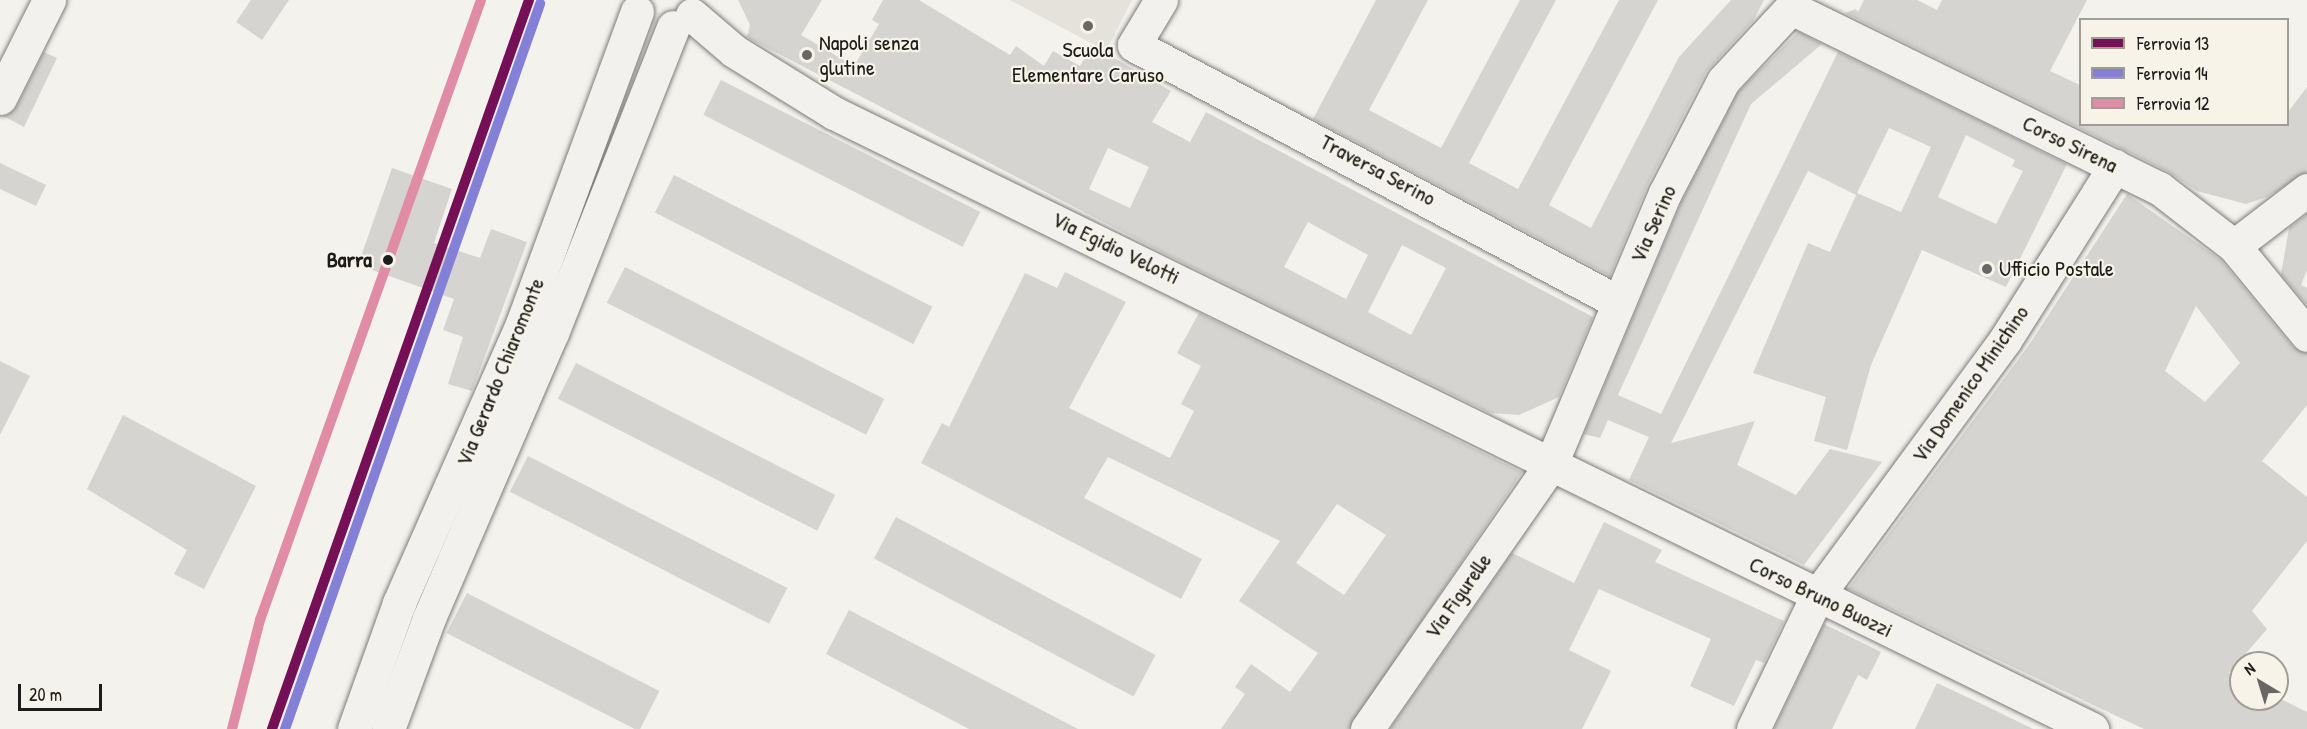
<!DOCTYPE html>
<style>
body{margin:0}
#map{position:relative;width:2307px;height:729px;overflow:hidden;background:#f4f2ec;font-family:"Patrick Hand",sans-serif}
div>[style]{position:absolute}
.built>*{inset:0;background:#e4e2da}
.building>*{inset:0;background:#d5d4d0;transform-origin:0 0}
.roads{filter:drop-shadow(0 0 2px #7d7c7a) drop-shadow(0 0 2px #7d7c7a)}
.minor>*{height:33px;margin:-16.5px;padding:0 16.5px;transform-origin:16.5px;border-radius:16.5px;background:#f2f1ed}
.rail-1>*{height:10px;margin:-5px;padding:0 5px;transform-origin:5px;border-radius:5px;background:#751056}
.rail-2>*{height:10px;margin:-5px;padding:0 5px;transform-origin:5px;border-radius:5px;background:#8480d7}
.rail-3>*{height:10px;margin:-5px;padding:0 5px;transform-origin:5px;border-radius:5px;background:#e18ca6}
.dots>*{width:16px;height:16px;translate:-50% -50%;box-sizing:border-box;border:3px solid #f7f3e8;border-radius:50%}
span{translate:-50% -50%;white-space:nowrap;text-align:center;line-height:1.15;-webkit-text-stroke:4.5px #f7f3e8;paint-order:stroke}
.poi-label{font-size:22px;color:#1c1c1c}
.left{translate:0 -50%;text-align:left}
.street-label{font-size:22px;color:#1c1c1c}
.stop-label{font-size:22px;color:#1c1c1c;font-weight:700}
.right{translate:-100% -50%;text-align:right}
.legend{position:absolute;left:2079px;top:18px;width:210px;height:108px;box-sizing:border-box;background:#f7f3e8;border:2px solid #9f9d96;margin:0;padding:8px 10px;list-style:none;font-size:18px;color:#1c1c1c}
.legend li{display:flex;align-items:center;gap:12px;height:30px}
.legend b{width:30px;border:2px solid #9f9d96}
.north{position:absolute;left:2229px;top:651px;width:60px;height:60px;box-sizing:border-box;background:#f7f3e8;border:2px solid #9f9d96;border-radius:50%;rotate:322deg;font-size:16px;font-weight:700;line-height:24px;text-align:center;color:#1c1c1c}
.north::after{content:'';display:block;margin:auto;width:21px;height:27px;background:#686765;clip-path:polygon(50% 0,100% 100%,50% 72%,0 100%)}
.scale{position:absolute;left:18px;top:684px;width:84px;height:27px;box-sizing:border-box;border:3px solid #1c1c1c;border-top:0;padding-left:8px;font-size:18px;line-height:21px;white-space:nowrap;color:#1c1c1c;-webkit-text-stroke:4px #f7f3e8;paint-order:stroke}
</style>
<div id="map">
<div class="built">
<div style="clip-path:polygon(1010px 0,1132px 0,1106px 51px)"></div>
</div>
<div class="building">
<div style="clip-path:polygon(251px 0,289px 0,262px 40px,236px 22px)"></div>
<div style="clip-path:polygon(evenodd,738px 0,822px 0,801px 35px,854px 66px,879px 24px,872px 20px,883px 0,919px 0,1010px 55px,1016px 46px,1044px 66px,1053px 51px,1080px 66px,1092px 45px,1171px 91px,1152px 122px,1190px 142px,1206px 112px,1593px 317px,1559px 397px,1519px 415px,1490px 413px,1167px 255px,752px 40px,747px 37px,750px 25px,738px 0,1108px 148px,1149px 167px,1130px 208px,1089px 189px,1108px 148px,738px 0,1308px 222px,1368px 255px,1346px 299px,1284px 267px,1308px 222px,738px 0,1402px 245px,1446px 268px,1411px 335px,1368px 312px,1402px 245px)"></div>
<div style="clip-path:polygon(1376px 0,1428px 0,1369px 110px,1441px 148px,1520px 0,1556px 0,1469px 163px,1518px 189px,1619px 0,1658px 0,1549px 205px,1591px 228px,1679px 57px,1731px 0,1764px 0,1753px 21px,1706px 72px,1648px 184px,1610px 276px,1313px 119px)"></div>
<div style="clip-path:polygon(1864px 0,1917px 0,1937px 10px,1942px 0,2087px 0,2050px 71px,2080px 85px,2080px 124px,2288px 124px,2288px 112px,2307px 87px,2307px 172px,2267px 197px,2246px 204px,2197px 191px,2167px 171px,1845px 13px,1856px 9px,1858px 12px)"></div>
<div style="clip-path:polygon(evenodd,1798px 32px,1822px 44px,1751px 104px,1618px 395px,1661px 414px,1838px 52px,2067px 164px,2006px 287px,1922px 250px,1871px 365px,1847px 450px,1814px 441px,1826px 397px,1753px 373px,1808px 243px,1830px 252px,1857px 193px,1901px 212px,1931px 147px,1889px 128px,1856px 195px,1808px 171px,1671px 443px,1755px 421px,1737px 465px,1796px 495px,1830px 449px,1882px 462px,1804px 565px,1629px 480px,1649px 437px,1608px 420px,1600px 438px,1584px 434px,1682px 201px,1738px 92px,1798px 32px,1966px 135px,2015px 160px,2012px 166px,2023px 171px,1996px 224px,1938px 197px,1966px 135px)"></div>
<div style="clip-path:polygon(44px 52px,57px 58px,24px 127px,3px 116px,17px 106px)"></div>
<div style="left:721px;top:80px;width:291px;height:39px;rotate:27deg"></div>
<div style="clip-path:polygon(0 163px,46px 185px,36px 206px,0 189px)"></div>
<div style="clip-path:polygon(392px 168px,452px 189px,434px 243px,480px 258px,491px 229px,527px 242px,472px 391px,448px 384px,463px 337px,443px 330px,454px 299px,358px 265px)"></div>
<div style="left:674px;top:175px;width:290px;height:42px;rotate:27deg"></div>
<div style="clip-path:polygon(evenodd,2127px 194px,2221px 260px,2293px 347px,2307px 353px,2307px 405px,2262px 461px,2307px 497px,2307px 541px,2252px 611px,2267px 629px,2229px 673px,2241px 679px,2241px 699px,2277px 697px,2307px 712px,2307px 729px,2144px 729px,1848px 589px,2029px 345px,2127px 194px,2196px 306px,2240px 363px,2205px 402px,2165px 371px,2196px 306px)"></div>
<div style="clip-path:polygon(2307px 214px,2307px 270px,2301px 285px,2307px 288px,2307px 305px,2281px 274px,2289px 228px)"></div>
<div style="left:625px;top:267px;width:291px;height:40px;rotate:27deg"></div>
<div style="clip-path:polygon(evenodd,1065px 272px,1126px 302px,1069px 408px,1170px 458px,1194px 411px,1181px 404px,1201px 366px,1177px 353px,1199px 313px,1522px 472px,1349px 729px,1221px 729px,1245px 694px,1235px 687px,1251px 664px,1290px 692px,1318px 653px,1239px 601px,1280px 541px,1108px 457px,1084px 498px,1202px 559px,1181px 599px,921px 463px,942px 423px,949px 427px,1025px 273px,1057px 288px,1065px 272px,1337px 504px,1386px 535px,1344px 595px,1296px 563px,1337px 504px)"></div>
<div style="clip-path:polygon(0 361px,30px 376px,0 435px)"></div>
<div style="left:576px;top:363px;width:291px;height:40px;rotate:27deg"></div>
<div style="clip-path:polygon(123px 415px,256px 486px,204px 589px,174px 574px,187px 550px,87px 489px)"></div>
<div style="left:528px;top:456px;width:291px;height:40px;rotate:27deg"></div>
<div style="left:896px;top:517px;width:294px;height:47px;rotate:28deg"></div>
<div style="clip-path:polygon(1604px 522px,1662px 550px,1655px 562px,1784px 621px,1764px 663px,1756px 660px,1734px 706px,1690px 686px,1711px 639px,1599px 589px,1569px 650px,1611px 671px,1582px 729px,1390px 729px,1512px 553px,1574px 583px)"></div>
<div style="left:467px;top:593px;width:216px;height:45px;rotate:27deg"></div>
<div style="clip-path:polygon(849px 610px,1078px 729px,969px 729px,826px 654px)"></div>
<div style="clip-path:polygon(1824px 624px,1881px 652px,1867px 680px,1858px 675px,1832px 729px,1774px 729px)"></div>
<div style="clip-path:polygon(1937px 683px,1986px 706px,2033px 729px,1915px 729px)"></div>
</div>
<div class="roads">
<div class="minor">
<div style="left:1161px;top:0;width:52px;rotate:121deg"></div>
<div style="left:1134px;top:45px;width:548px;rotate:27.97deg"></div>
<div style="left:1791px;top:8px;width:410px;rotate:26.1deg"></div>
<div style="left:2159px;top:188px;width:95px;rotate:37.7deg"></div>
<div style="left:2234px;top:246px;width:115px;rotate:50.6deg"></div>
<div style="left:692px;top:15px;width:55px;rotate:40.6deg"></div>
<div style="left:734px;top:51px;width:118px;rotate:31.8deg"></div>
<div style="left:834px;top:113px;width:1401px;rotate:26.09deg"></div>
<div style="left:0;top:98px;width:110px;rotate:-63.4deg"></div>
<div style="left:2234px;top:246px;width:92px;rotate:-37.5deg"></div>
<div style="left:354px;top:729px;width:134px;rotate:-70.3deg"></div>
<div style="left:399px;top:603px;width:305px;rotate:-66.2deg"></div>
<div style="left:522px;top:324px;width:333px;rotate:-69.8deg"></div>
<div style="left:388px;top:729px;width:118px;rotate:-69.7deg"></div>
<div style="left:429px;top:618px;width:310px;rotate:-66.7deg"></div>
<div style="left:552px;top:333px;width:329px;rotate:-68.4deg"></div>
<div style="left:1367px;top:729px;width:323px;rotate:-55.2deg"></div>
<div style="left:1551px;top:464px;width:294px;rotate:-67.2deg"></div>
<div style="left:1665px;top:193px;width:126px;rotate:-62.6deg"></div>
<div style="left:1723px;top:81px;width:100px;rotate:-47deg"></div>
<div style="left:1753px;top:729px;width:148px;rotate:-64.3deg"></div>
<div style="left:1817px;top:596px;width:318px;rotate:-53.7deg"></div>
<div style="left:2005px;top:340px;width:206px;rotate:-57.7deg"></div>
</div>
</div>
<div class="rail-1">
<div style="left:272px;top:729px;width:773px;rotate:-70.58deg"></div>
</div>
<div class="rail-2">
<div style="left:285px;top:729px;width:769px;rotate:-70.62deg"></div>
</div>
<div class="rail-3">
<div style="left:232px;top:729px;width:113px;rotate:-75.6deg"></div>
<div style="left:260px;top:620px;width:658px;rotate:-70.38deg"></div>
</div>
<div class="dots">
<div style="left:1088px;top:26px;background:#686765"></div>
<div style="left:807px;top:55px;background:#686765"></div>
<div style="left:388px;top:260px;background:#1c1c1c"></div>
<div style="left:1987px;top:269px;background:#686765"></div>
</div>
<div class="poi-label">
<span class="left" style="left:819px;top:55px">Napoli senza<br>glutine</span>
<span style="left:1088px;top:62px">Scuola<br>Elementare Caruso</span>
<span class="left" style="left:1999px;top:269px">Ufficio Postale</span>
</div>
<div class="street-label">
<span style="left:2070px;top:144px;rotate:26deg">Corso Sirena</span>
<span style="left:1378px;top:170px;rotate:28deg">Traversa Serino</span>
<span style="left:1653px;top:224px;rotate:-66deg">Via Serino</span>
<span style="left:1116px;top:248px;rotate:26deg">Via Egidio Velotti</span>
<span style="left:500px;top:372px;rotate:-68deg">Via Gerardo Chiaromonte</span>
<span style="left:1970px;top:384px;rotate:-55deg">Via Domenico Minichino</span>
<span style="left:1458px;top:596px;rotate:-55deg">Via Figurelle</span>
<span style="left:1821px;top:597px;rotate:26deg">Corso Bruno Buozzi</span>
</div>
<div class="stop-label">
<span class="right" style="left:372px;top:260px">Barra</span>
</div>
<ul class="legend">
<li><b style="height:8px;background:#751056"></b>Ferrovia 13</li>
<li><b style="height:8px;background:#8480d7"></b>Ferrovia 14</li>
<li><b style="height:8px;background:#e18ca6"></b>Ferrovia 12</li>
</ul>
<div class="north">N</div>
<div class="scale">20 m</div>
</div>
